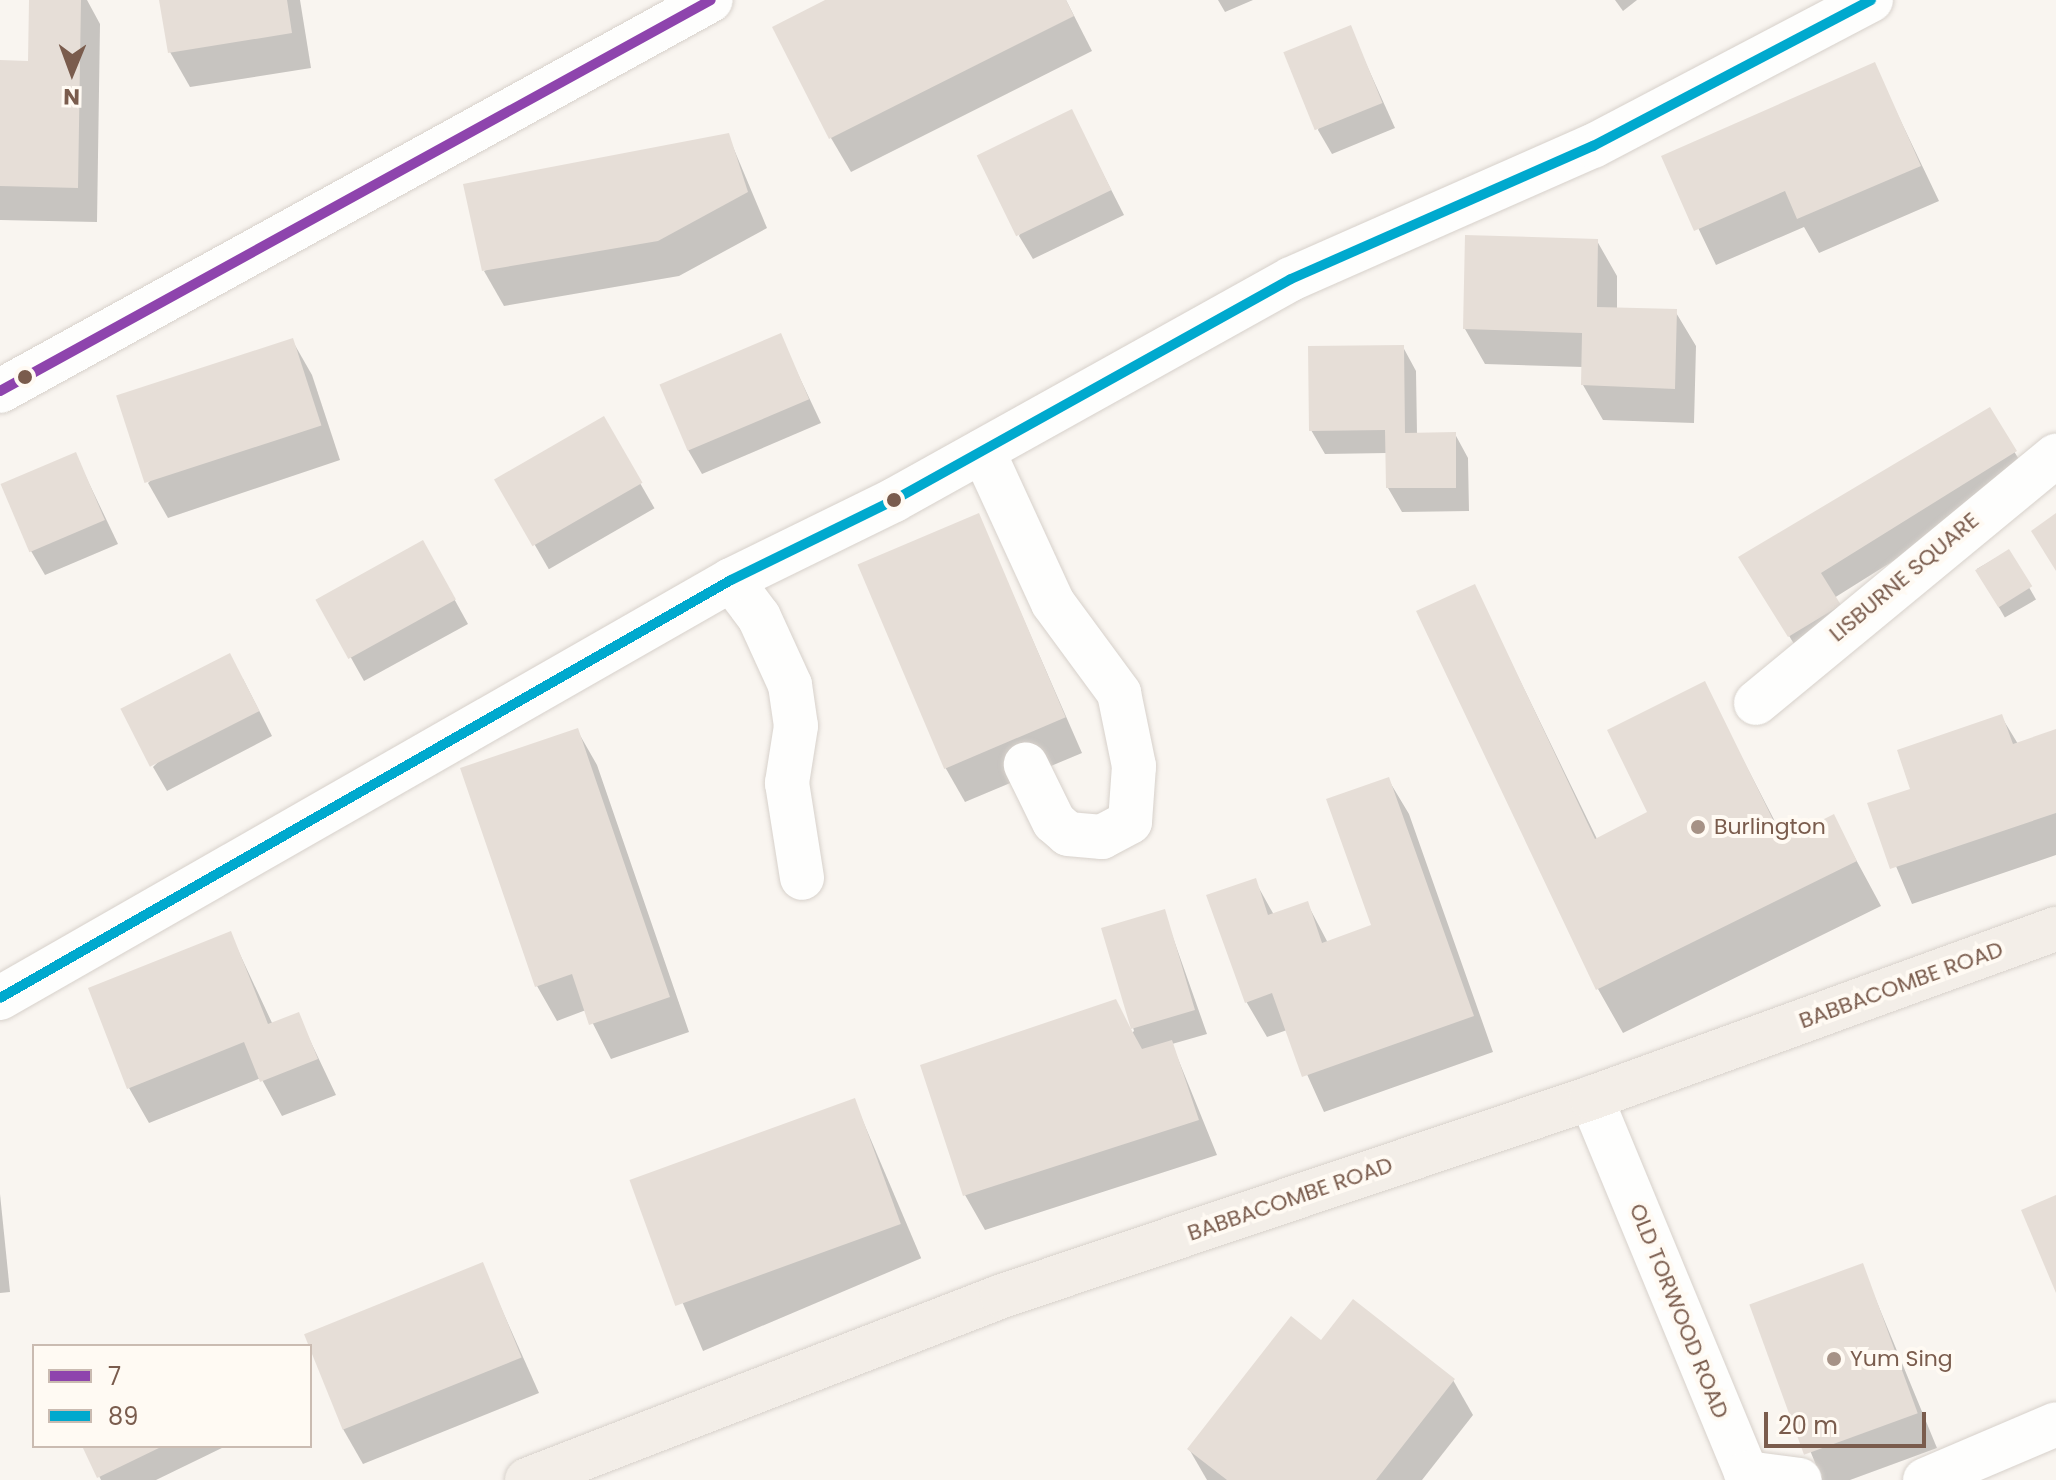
<!DOCTYPE html>
<style>
body{margin:0}
#map{position:relative;width:2056px;height:1480px;overflow:hidden;background:#f9f5f0;font-family:Poppins,sans-serif}
div>[style]{position:absolute}
.shadow>*{inset:0;background:#0003;transform-origin:0 0}
.building>*{inset:0;background:#e6ded7;transform-origin:0 0}
.roads{filter:drop-shadow(0 0 2px #d7d1cb) drop-shadow(0 0 2px #d7d1cb)}
.minor>*{height:44px;margin:-22px;padding:0 22px;transform-origin:22px;border-radius:22px;background:#fefefd}
.major>*{height:44px;margin:-22px;padding:0 22px;transform-origin:22px;border-radius:22px;background:#f3eee8}
.bus-1>*{height:10px;margin:-5px;padding:0 5px;transform-origin:5px;border-radius:5px;background:#8e44ad}
.bus-2>*{height:10px;margin:-5px;padding:0 5px;transform-origin:5px;border-radius:5px;background:#00a9ce}
.dots>*{width:22px;height:22px;translate:-50% -50%;box-sizing:border-box;border:4px solid #fffaf3;border-radius:50%}
span{translate:-50% -50%;white-space:nowrap;text-align:center;line-height:1.15;-webkit-text-stroke:8px #fffaf3;paint-order:stroke}
.street-label{font-size:22px;color:#7a5c4d}
.poi-label{font-size:22px;color:#7a5c4d}
.left{translate:0 -50%;text-align:left}
.legend{position:absolute;left:32px;top:1344px;width:280px;height:104px;box-sizing:border-box;background:#fffaf3;border:2px solid #cabbb1;margin:0;padding:10px 14px;list-style:none;font-size:24px;color:#7a5c4d}
.legend li{display:flex;align-items:center;gap:16px;height:40px}
.legend b{width:40px;border:2px solid #cabbb1}
.north{position:absolute;left:32px;top:32px;width:80px;height:80px;-webkit-text-stroke:6px #fffaf3;paint-order:stroke;rotate:181deg;font-size:22px;font-weight:700;line-height:32px;text-align:center;color:#7a5c4d}
.north::after{content:'';display:block;margin:auto;width:28px;height:36px;background:#7a5c4d;clip-path:polygon(50% 0,100% 100%,50% 72%,0 100%)}
.scale{position:absolute;left:1764px;top:1412px;width:162px;height:36px;box-sizing:border-box;border:4px solid #7a5c4d;border-top:0;padding-left:10px;font-size:24px;line-height:28px;white-space:nowrap;color:#7a5c4d;-webkit-text-stroke:6px #fffaf3;paint-order:stroke}
</style>
<div id="map">
<div class="shadow">
<div style="clip-path:polygon(31px 0,87px 0,100px 24px,97px 222px,0 220px,0 62px,30px 63px)"></div>
<div style="clip-path:polygon(161px 0,300px 0,311px 68px,190px 87px,170px 52px)"></div>
<div style="clip-path:polygon(830px 0,1066px 0,1092px 51px,851px 172px,831px 138px)"></div>
<div style="clip-path:polygon(1218px 0,1253px 0,1225px 12px)"></div>
<div style="clip-path:polygon(1615px 0,1637px 0,1623px 11px)"></div>
<div style="clip-path:polygon(1350px 28px,1395px 128px,1332px 154px,1318px 130px)"></div>
<div style="clip-path:polygon(1874px 65px,1939px 201px,1819px 253px,1804px 227px,1716px 265px,1664px 157px)"></div>
<div style="clip-path:polygon(1071px 111px,1124px 215px,1033px 259px,1019px 236px)"></div>
<div style="clip-path:polygon(728px 135px,767px 228px,679px 276px,504px 306px,484px 271px)"></div>
<div style="clip-path:polygon(1597px 241px,1617px 276px,1617px 310px,1675px 311px,1696px 346px,1694px 423px,1603px 420px,1583px 385px,1583px 367px,1485px 364px,1465px 329px)"></div>
<div style="clip-path:polygon(780px 336px,821px 423px,702px 474px,688px 450px)"></div>
<div style="clip-path:polygon(292px 340px,312px 375px,340px 460px,168px 518px,148px 483px)"></div>
<div style="clip-path:polygon(1403px 347px,1416px 371px,1417px 434px,1455px 434px,1468px 458px,1469px 511px,1402px 512px,1388px 488px,1387px 453px,1325px 454px,1311px 430px)"></div>
<div style="clip-path:polygon(1989px 410px,2029px 476px,1834px 598px,1853px 630px,1804px 660px,1755px 581px)"></div>
<div style="left:603px;top:419px;width:103px;height:122px;rotate:60deg"></div>
<div style="clip-path:polygon(75px 454px,118px 544px,45px 575px,31px 551px)"></div>
<div style="clip-path:polygon(978px 515px,1082px 753px,965px 802px,945px 767px)"></div>
<div style="left:2008px;top:551px;width:56px;height:36px;rotate:60deg"></div>
<div style="clip-path:polygon(436px 566px,468px 624px,364px 681px,318px 599px)"></div>
<div style="clip-path:polygon(1474px 586px,1597px 839px,1650px 813px,1704px 684px,1785px 841px,1833px 817px,1881px 906px,1623px 1033px,1598px 989px)"></div>
<div style="clip-path:polygon(243px 679px,272px 736px,167px 791px,153px 767px)"></div>
<div style="clip-path:polygon(2001px 716px,2018px 744px,2056px 731px,2056px 855px,1912px 904px,1870px 805px,1913px 790px)"></div>
<div style="clip-path:polygon(577px 730px,597px 765px,689px 1032px,611px 1059px,586px 1010px,557px 1021px,537px 986px)"></div>
<div style="clip-path:polygon(1388px 779px,1409px 814px,1493px 1052px,1324px 1112px,1287px 1030px,1267px 1037px,1247px 1003px,1209px 897px,1255px 881px,1274px 915px,1307px 903px,1328px 943px,1373px 927px)"></div>
<div style="clip-path:polygon(1164px 912px,1207px 1034px,1172px 1044px,1217px 1155px,985px 1230px,965px 1195px,1134px 1031px,1104px 929px)"></div>
<div style="clip-path:polygon(230px 933px,273px 1025px,298px 1015px,336px 1095px,282px 1116px,261px 1078px,149px 1123px,129px 1088px)"></div>
<div style="left:854px;top:1100px;width:172px;height:237px;rotate:67deg"></div>
<div style="clip-path:polygon(0 1194px,10px 1292px,0 1293px)"></div>
<div style="clip-path:polygon(482px 1265px,539px 1393px,363px 1464px,343px 1429px)"></div>
<div style="clip-path:polygon(1862px 1266px,1937px 1448px,1850px 1480px,1822px 1480px,1752px 1306px)"></div>
<div style="clip-path:polygon(1453px 1380px,1473px 1415px,1422px 1480px,1207px 1480px,1189px 1449px)"></div>
<div style="clip-path:polygon(84px 1446px,226px 1446px,156px 1480px,101px 1480px)"></div>
</div>
<div class="building">
<div style="clip-path:polygon(29px 0,81px 0,78px 188px,0 186px,0 60px,28px 61px)"></div>
<div style="clip-path:polygon(159px 0,287px 0,292px 33px,168px 53px)"></div>
<div style="clip-path:polygon(825px 0,1066px 0,1074px 16px,829px 139px,772px 27px)"></div>
<div style="left:1351px;top:25px;width:84px;height:73px;rotate:68deg"></div>
<div style="clip-path:polygon(1875px 62px,1921px 166px,1797px 219px,1785px 191px,1694px 231px,1661px 156px)"></div>
<div style="left:1072px;top:109px;width:90px;height:106px;rotate:64deg"></div>
<div style="clip-path:polygon(729px 133px,748px 192px,658px 241px,482px 271px,463px 184px)"></div>
<div style="clip-path:polygon(1465px 235px,1598px 239px,1597px 307px,1677px 309px,1675px 389px,1581px 385px,1582px 333px,1463px 329px)"></div>
<div style="left:781px;top:333px;width:72px;height:132px;rotate:67deg"></div>
<div style="left:293px;top:338px;width:92px;height:186px;rotate:72deg"></div>
<div style="clip-path:polygon(1404px 345px,1405px 433px,1456px 432px,1456px 488px,1386px 488px,1385px 430px,1309px 431px,1308px 346px)"></div>
<div style="clip-path:polygon(1990px 407px,2017px 451px,1821px 573px,1841px 605px,1788px 637px,1738px 557px)"></div>
<div style="left:604px;top:416px;width:77px;height:127px;rotate:60deg"></div>
<div style="left:76px;top:452px;width:74px;height:82px;rotate:67deg"></div>
<div style="left:979px;top:513px;width:222px;height:132px;rotate:67deg"></div>
<div style="clip-path:polygon(2056px 513px,2056px 571px,2031px 531px)"></div>
<div style="left:423px;top:540px;width:68px;height:123px;rotate:61deg"></div>
<div style="left:2009px;top:549px;width:44px;height:40px;rotate:58deg"></div>
<div style="clip-path:polygon(1475px 584px,1595px 839px,1647px 812px,1607px 730px,1705px 681px,1783px 840px,1834px 814px,1857px 861px,1596px 990px,1416px 611px)"></div>
<div style="left:230px;top:653px;width:65px;height:123px;rotate:63deg"></div>
<div style="clip-path:polygon(2002px 714px,2013px 744px,2056px 729px,2056px 813px,1890px 869px,1867px 803px,1910px 789px,1897px 750px)"></div>
<div style="clip-path:polygon(578px 728px,670px 997px,589px 1025px,572px 974px,535px 987px,460px 768px)"></div>
<div style="clip-path:polygon(1389px 777px,1474px 1016px,1302px 1077px,1272px 993px,1245px 1003px,1206px 895px,1256px 878px,1268px 915px,1308px 901px,1322px 943px,1371px 925px,1326px 799px)"></div>
<div style="clip-path:polygon(1165px 909px,1195px 1010px,1131px 1029px,1142px 1049px,1172px 1040px,1199px 1120px,963px 1196px,920px 1065px,1116px 999px,1131px 1029px,1101px 928px)"></div>
<div style="clip-path:polygon(231px 931px,268px 1024px,299px 1012px,318px 1059px,260px 1082px,244px 1042px,127px 1089px,88px 988px)"></div>
<div style="left:855px;top:1098px;width:134px;height:240px;rotate:70deg"></div>
<div style="clip-path:polygon(2056px 1195px,2056px 1293px,2021px 1210px)"></div>
<div style="left:483px;top:1262px;width:103px;height:193px;rotate:68deg"></div>
<div style="left:1863px;top:1263px;width:160px;height:121px;rotate:70deg"></div>
<div style="clip-path:polygon(1353px 1299px,1455px 1379px,1376px 1480px,1227px 1480px,1187px 1449px,1291px 1316px,1321px 1340px)"></div>
<div style="clip-path:polygon(82px 1446px,163px 1446px,97px 1478px)"></div>
</div>
<div class="roads">
<div class="minor">
<div style="left:0;top:391px;width:811px;rotate:-28.81deg"></div>
<div style="left:983px;top:451px;width:167px;rotate:65.3deg"></div>
<div style="left:1053px;top:603px;width:112px;rotate:53.7deg"></div>
<div style="left:1119px;top:693px;width:75px;rotate:78.4deg"></div>
<div style="left:1134px;top:766px;width:56px;rotate:94.1deg"></div>
<div style="left:1130px;top:822px;width:32px;rotate:152deg"></div>
<div style="left:1102px;top:837px;width:34px;rotate:-175deg"></div>
<div style="left:1068px;top:834px;width:18px;rotate:-139deg"></div>
<div style="left:1054px;top:822px;width:64px;rotate:-116.2deg"></div>
<div style="left:731px;top:580px;width:46px;rotate:52.9deg"></div>
<div style="left:759px;top:617px;width:75px;rotate:65.5deg"></div>
<div style="left:790px;top:685px;width:41px;rotate:81.7deg"></div>
<div style="left:796px;top:726px;width:58px;rotate:99deg"></div>
<div style="left:787px;top:783px;width:96px;rotate:81deg"></div>
<div style="left:1756px;top:703px;width:389px;rotate:-39.5deg"></div>
<div style="left:0;top:998px;width:842px;rotate:-29.76deg"></div>
<div style="left:731px;top:580px;width:182px;rotate:-26.1deg"></div>
<div style="left:894px;top:500px;width:454px;rotate:-29.1deg"></div>
<div style="left:1291px;top:279px;width:330px;rotate:-23.8deg"></div>
<div style="left:1593px;top:146px;width:314px;rotate:-27.7deg"></div>
<div style="left:1591px;top:1098px;width:406px;rotate:67.5deg"></div>
<div style="left:1746px;top:1473px;width:54px;rotate:7.4deg"></div>
<div style="left:1925px;top:1480px;width:142px;rotate:-23.1deg"></div>
</div>
<div class="major">
<div style="left:527px;top:1480px;width:509px;rotate:-21.17deg"></div>
<div style="left:1002px;top:1296px;width:621px;rotate:-18.58deg"></div>
<div style="left:1591px;top:1098px;width:495px;rotate:-20deg"></div>
</div>
</div>
<div class="bus-1">
<div style="left:0;top:391px;width:811px;rotate:-28.81deg"></div>
</div>
<div class="bus-2">
<div style="left:0;top:998px;width:842px;rotate:-29.76deg"></div>
<div style="left:731px;top:580px;width:182px;rotate:-26.1deg"></div>
<div style="left:894px;top:500px;width:454px;rotate:-29.1deg"></div>
<div style="left:1291px;top:279px;width:330px;rotate:-23.8deg"></div>
<div style="left:1593px;top:146px;width:314px;rotate:-27.7deg"></div>
</div>
<div class="dots">
<div style="left:25px;top:377px;background:#7a5c4d"></div>
<div style="left:894px;top:500px;background:#7a5c4d"></div>
<div style="left:1698px;top:827px;background:#a69286"></div>
<div style="left:1834px;top:1359px;background:#a69286"></div>
</div>
<div class="street-label">
<span style="left:1904px;top:577px;rotate:-40deg">LISBURNE SQUARE</span>
<span style="left:1901px;top:985px;rotate:-20deg">BABBACOMBE ROAD</span>
<span style="left:1290px;top:1199px;rotate:-19deg">BABBACOMBE ROAD</span>
<span style="left:1679px;top:1311px;rotate:68deg">OLD TORWOOD ROAD</span>
</div>
<div class="poi-label">
<span class="left" style="left:1714px;top:827px">Burlington</span>
<span class="left" style="left:1850px;top:1359px">Yum Sing</span>
</div>
<ul class="legend">
<li><b style="height:10px;background:#8e44ad"></b>7</li>
<li><b style="height:10px;background:#00a9ce"></b>89</li>
</ul>
<div class="north">N</div>
<div class="scale">20 m</div>
</div>
